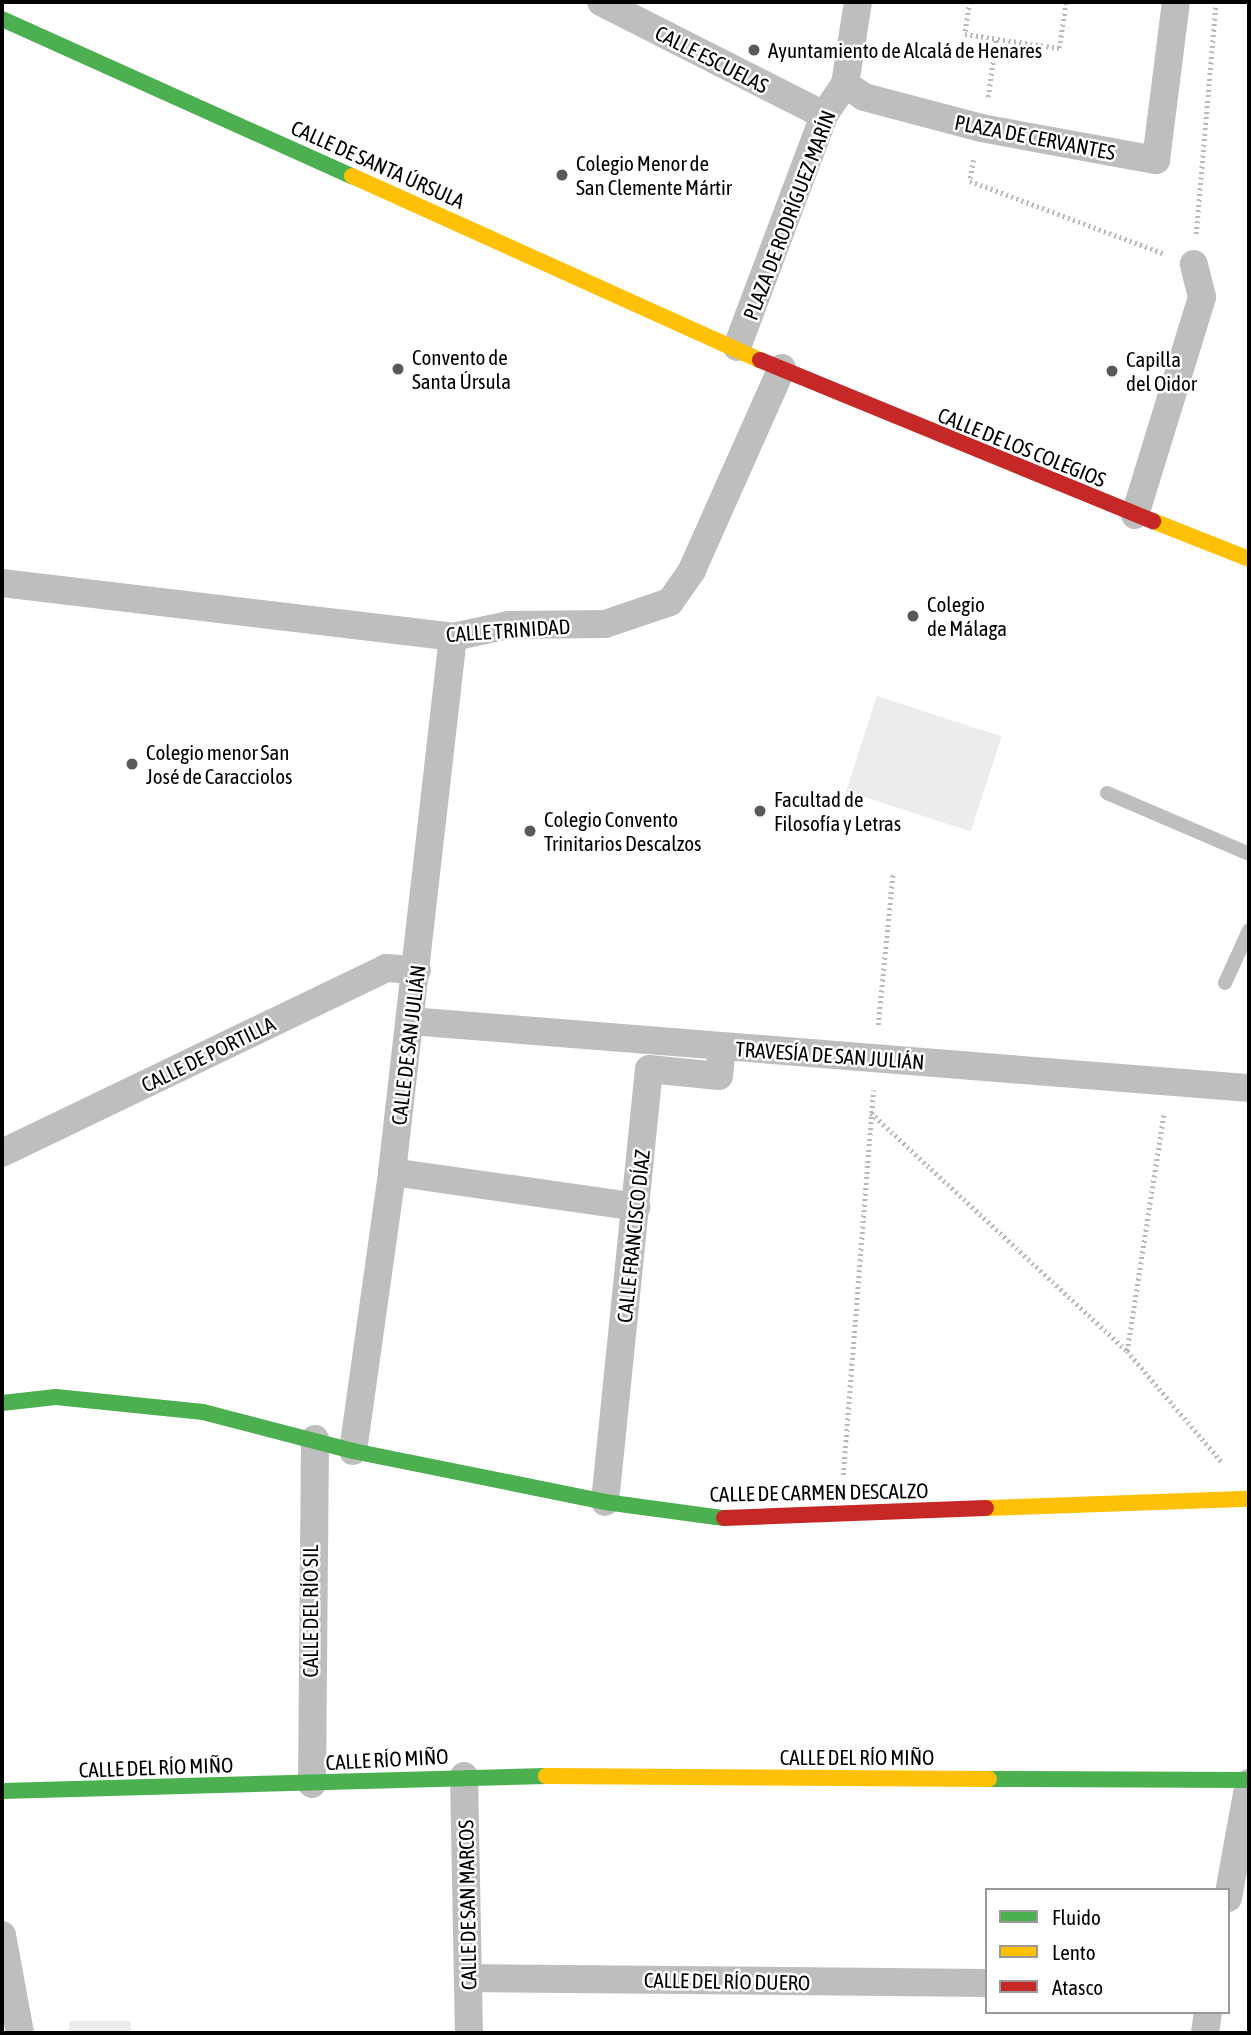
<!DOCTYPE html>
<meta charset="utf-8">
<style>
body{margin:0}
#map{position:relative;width:1251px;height:2035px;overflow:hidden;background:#fff;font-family:"Asap Condensed",sans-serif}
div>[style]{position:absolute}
.green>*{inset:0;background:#ececec;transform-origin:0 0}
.path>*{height:4.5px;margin-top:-2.25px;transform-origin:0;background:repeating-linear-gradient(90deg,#b9b9b9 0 2px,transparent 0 5.5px)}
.lane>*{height:14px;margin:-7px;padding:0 7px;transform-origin:7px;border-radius:7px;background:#bebebe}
.street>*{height:28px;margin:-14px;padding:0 14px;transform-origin:14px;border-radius:14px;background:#bebebe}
.fast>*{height:16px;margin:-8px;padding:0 8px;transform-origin:8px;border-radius:8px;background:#4caf50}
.slow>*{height:16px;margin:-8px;padding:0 8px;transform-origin:8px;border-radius:8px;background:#ffc107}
.jam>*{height:16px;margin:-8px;padding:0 8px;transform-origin:8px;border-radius:8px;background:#c62828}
.dots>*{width:19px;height:19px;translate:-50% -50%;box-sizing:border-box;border:4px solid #fff;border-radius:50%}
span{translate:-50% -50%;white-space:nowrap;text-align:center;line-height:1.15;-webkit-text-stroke:5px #fff;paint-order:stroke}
.poi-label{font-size:21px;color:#000}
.left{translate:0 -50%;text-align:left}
.street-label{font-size:21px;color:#000}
.frame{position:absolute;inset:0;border:4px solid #000;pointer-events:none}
.legend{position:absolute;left:985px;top:1888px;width:245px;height:126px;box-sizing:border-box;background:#fff;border:2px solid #999;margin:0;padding:9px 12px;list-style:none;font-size:21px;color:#000}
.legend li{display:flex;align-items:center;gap:14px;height:35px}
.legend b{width:35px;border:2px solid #999}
</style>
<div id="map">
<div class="green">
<div style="left:877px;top:696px;width:131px;height:100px;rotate:18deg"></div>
<div style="left:69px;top:2021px;width:62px;height:12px"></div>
</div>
<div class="path">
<div style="left:970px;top:2px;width:32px;rotate:99deg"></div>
<div style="left:965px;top:34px;width:95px;rotate:8.5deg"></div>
<div style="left:1059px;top:48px;width:47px;rotate:-81.3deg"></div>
<div style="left:988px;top:97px;width:59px;rotate:-82.1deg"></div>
<div style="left:974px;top:160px;width:21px;rotate:101deg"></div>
<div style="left:970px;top:181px;width:208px;rotate:20.5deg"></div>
<div style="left:1196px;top:234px;width:233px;rotate:-85.1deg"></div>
<div style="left:878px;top:1025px;width:153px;rotate:-84.4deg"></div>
<div style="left:871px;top:1113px;width:350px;rotate:42.9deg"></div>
<div style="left:1127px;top:1351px;width:145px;rotate:49.5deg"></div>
<div style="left:1127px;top:1351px;width:241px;rotate:-81.2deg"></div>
<div style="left:843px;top:1475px;width:386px;rotate:-85.5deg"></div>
</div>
<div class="lane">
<div style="left:1107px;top:793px;width:155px;rotate:23.2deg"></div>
<div style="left:1225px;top:983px;width:58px;rotate:-65.6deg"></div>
</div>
<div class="street">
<div style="left:601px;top:2px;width:250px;rotate:26.9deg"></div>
<div style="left:845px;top:84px;width:23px;rotate:34deg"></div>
<div style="left:864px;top:97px;width:121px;rotate:14.8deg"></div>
<div style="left:981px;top:128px;width:178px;rotate:10.4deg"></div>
<div style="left:1156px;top:160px;width:159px;rotate:-82.8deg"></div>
<div style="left:737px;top:347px;width:248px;rotate:-69.4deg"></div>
<div style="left:824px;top:115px;width:37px;rotate:-56deg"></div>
<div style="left:845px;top:84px;width:83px;rotate:-81deg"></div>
<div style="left:1135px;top:515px;width:228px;rotate:-72.9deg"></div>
<div style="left:1202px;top:297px;width:34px;rotate:-104deg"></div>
<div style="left:2px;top:583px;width:454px;rotate:6.8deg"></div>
<div style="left:453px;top:637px;width:57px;rotate:-12.1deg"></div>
<div style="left:509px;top:625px;width:96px;rotate:-0.6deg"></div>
<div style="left:605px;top:624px;width:69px;rotate:-18.7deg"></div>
<div style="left:670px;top:602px;width:39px;rotate:-55deg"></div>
<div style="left:692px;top:570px;width:221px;rotate:-66deg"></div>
<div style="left:410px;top:1021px;width:842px;rotate:4.57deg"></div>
<div style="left:2px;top:1153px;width:426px;rotate:-25.7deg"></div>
<div style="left:386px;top:968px;width:31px;rotate:4deg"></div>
<div style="left:392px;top:1172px;width:247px;rotate:8.1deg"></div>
<div style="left:353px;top:1451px;width:282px;rotate:-82deg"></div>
<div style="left:392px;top:1172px;width:538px;rotate:-83.5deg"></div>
<div style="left:605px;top:1502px;width:435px;rotate:-84.2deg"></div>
<div style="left:649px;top:1069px;width:70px;rotate:5.7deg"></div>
<div style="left:719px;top:1076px;width:28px;rotate:-84deg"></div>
<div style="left:464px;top:1776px;width:257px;rotate:88.9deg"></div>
<div style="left:312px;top:1784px;width:345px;rotate:-89.5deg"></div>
<div style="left:1228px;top:1898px;width:117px;rotate:-79.7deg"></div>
<div style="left:2px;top:1935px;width:100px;rotate:79.6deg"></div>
<div style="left:468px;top:1978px;width:519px;rotate:0.55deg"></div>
<div style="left:1205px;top:2033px;width:21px;rotate:-82deg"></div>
</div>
<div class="fast">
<div style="left:2px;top:19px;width:384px;rotate:24.2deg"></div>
<div style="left:2px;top:1403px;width:54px;rotate:-6.3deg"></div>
<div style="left:56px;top:1397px;width:148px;rotate:5.8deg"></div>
<div style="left:203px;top:1412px;width:155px;rotate:14.6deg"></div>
<div style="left:353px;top:1451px;width:257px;rotate:11.4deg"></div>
<div style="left:605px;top:1502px;width:120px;rotate:7.7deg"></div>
<div style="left:989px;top:1779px;width:260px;rotate:0.2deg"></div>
<div style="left:2px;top:1791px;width:544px;rotate:-1.58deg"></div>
</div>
<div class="slow">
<div style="left:352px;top:176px;width:448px;rotate:24.3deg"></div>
<div style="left:1153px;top:521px;width:103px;rotate:21.6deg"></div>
<div style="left:986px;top:1508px;width:263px;rotate:-2deg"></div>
<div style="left:546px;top:1776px;width:443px;rotate:0.4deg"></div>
</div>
<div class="jam">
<div style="left:760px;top:360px;width:425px;rotate:22.3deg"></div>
<div style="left:724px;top:1518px;width:262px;rotate:-2.2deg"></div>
</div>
<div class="dots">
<div style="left:754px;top:50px;background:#595959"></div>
<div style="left:562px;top:175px;background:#595959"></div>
<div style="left:398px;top:369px;background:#595959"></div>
<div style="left:1112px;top:371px;background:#595959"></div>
<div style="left:913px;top:616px;background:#595959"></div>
<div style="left:132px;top:764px;background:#595959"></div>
<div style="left:760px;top:811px;background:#595959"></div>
<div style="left:530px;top:831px;background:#595959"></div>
</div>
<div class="poi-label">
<span class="left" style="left:768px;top:50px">Ayuntamiento de Alcalá de Henares</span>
<span class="left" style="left:576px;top:175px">Colegio Menor de<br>San Clemente Mártir</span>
<span class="left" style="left:412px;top:369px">Convento de<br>Santa Úrsula</span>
<span class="left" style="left:1126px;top:371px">Capilla<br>del Oidor</span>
<span class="left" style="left:927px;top:616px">Colegio<br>de Málaga</span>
<span class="left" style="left:146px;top:764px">Colegio menor San<br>José de Caracciolos</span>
<span class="left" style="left:774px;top:811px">Facultad de<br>Filosofía y Letras</span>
<span class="left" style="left:544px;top:831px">Colegio Convento<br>Trinitarios Descalzos</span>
</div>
<div class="street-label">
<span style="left:712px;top:59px;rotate:27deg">CALLE ESCUELAS</span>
<span style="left:1035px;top:137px;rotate:11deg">PLAZA DE CERVANTES</span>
<span style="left:378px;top:164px;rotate:24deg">CALLE DE SANTA ÚRSULA</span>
<span style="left:789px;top:215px;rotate:-69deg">PLAZA DE RODRÍGUEZ MARÍN</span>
<span style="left:1022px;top:447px;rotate:22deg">CALLE DE LOS COLEGIOS</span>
<span style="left:508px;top:630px;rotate:-4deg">CALLE TRINIDAD</span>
<span style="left:408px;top:1045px;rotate:-83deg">CALLE DE SAN JULIÁN</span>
<span style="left:208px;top:1054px;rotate:-26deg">CALLE DE PORTILLA</span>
<span style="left:830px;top:1055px;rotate:4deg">TRAVESÍA DE SAN JULIÁN</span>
<span style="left:633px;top:1236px;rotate:-84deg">CALLE FRANCISCO DÍAZ</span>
<span style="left:819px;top:1492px;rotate:-1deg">CALLE DE CARMEN DESCALZO</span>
<span style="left:310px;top:1611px;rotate:-90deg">CALLE DEL RÍO SIL</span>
<span style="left:857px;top:1757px">CALLE DEL RÍO MIÑO</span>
<span style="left:387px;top:1759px;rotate:-3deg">CALLE RÍO MIÑO</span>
<span style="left:156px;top:1767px;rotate:-2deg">CALLE DEL RÍO MIÑO</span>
<span style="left:467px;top:1905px;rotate:-91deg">CALLE DE SAN MARCOS</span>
<span style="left:727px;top:1981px;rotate:1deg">CALLE DEL RÍO DUERO</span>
</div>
<div class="frame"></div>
<ul class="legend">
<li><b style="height:9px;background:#4caf50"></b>Fluido</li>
<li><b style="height:9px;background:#ffc107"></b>Lento</li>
<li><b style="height:9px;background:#c62828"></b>Atasco</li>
</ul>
</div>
